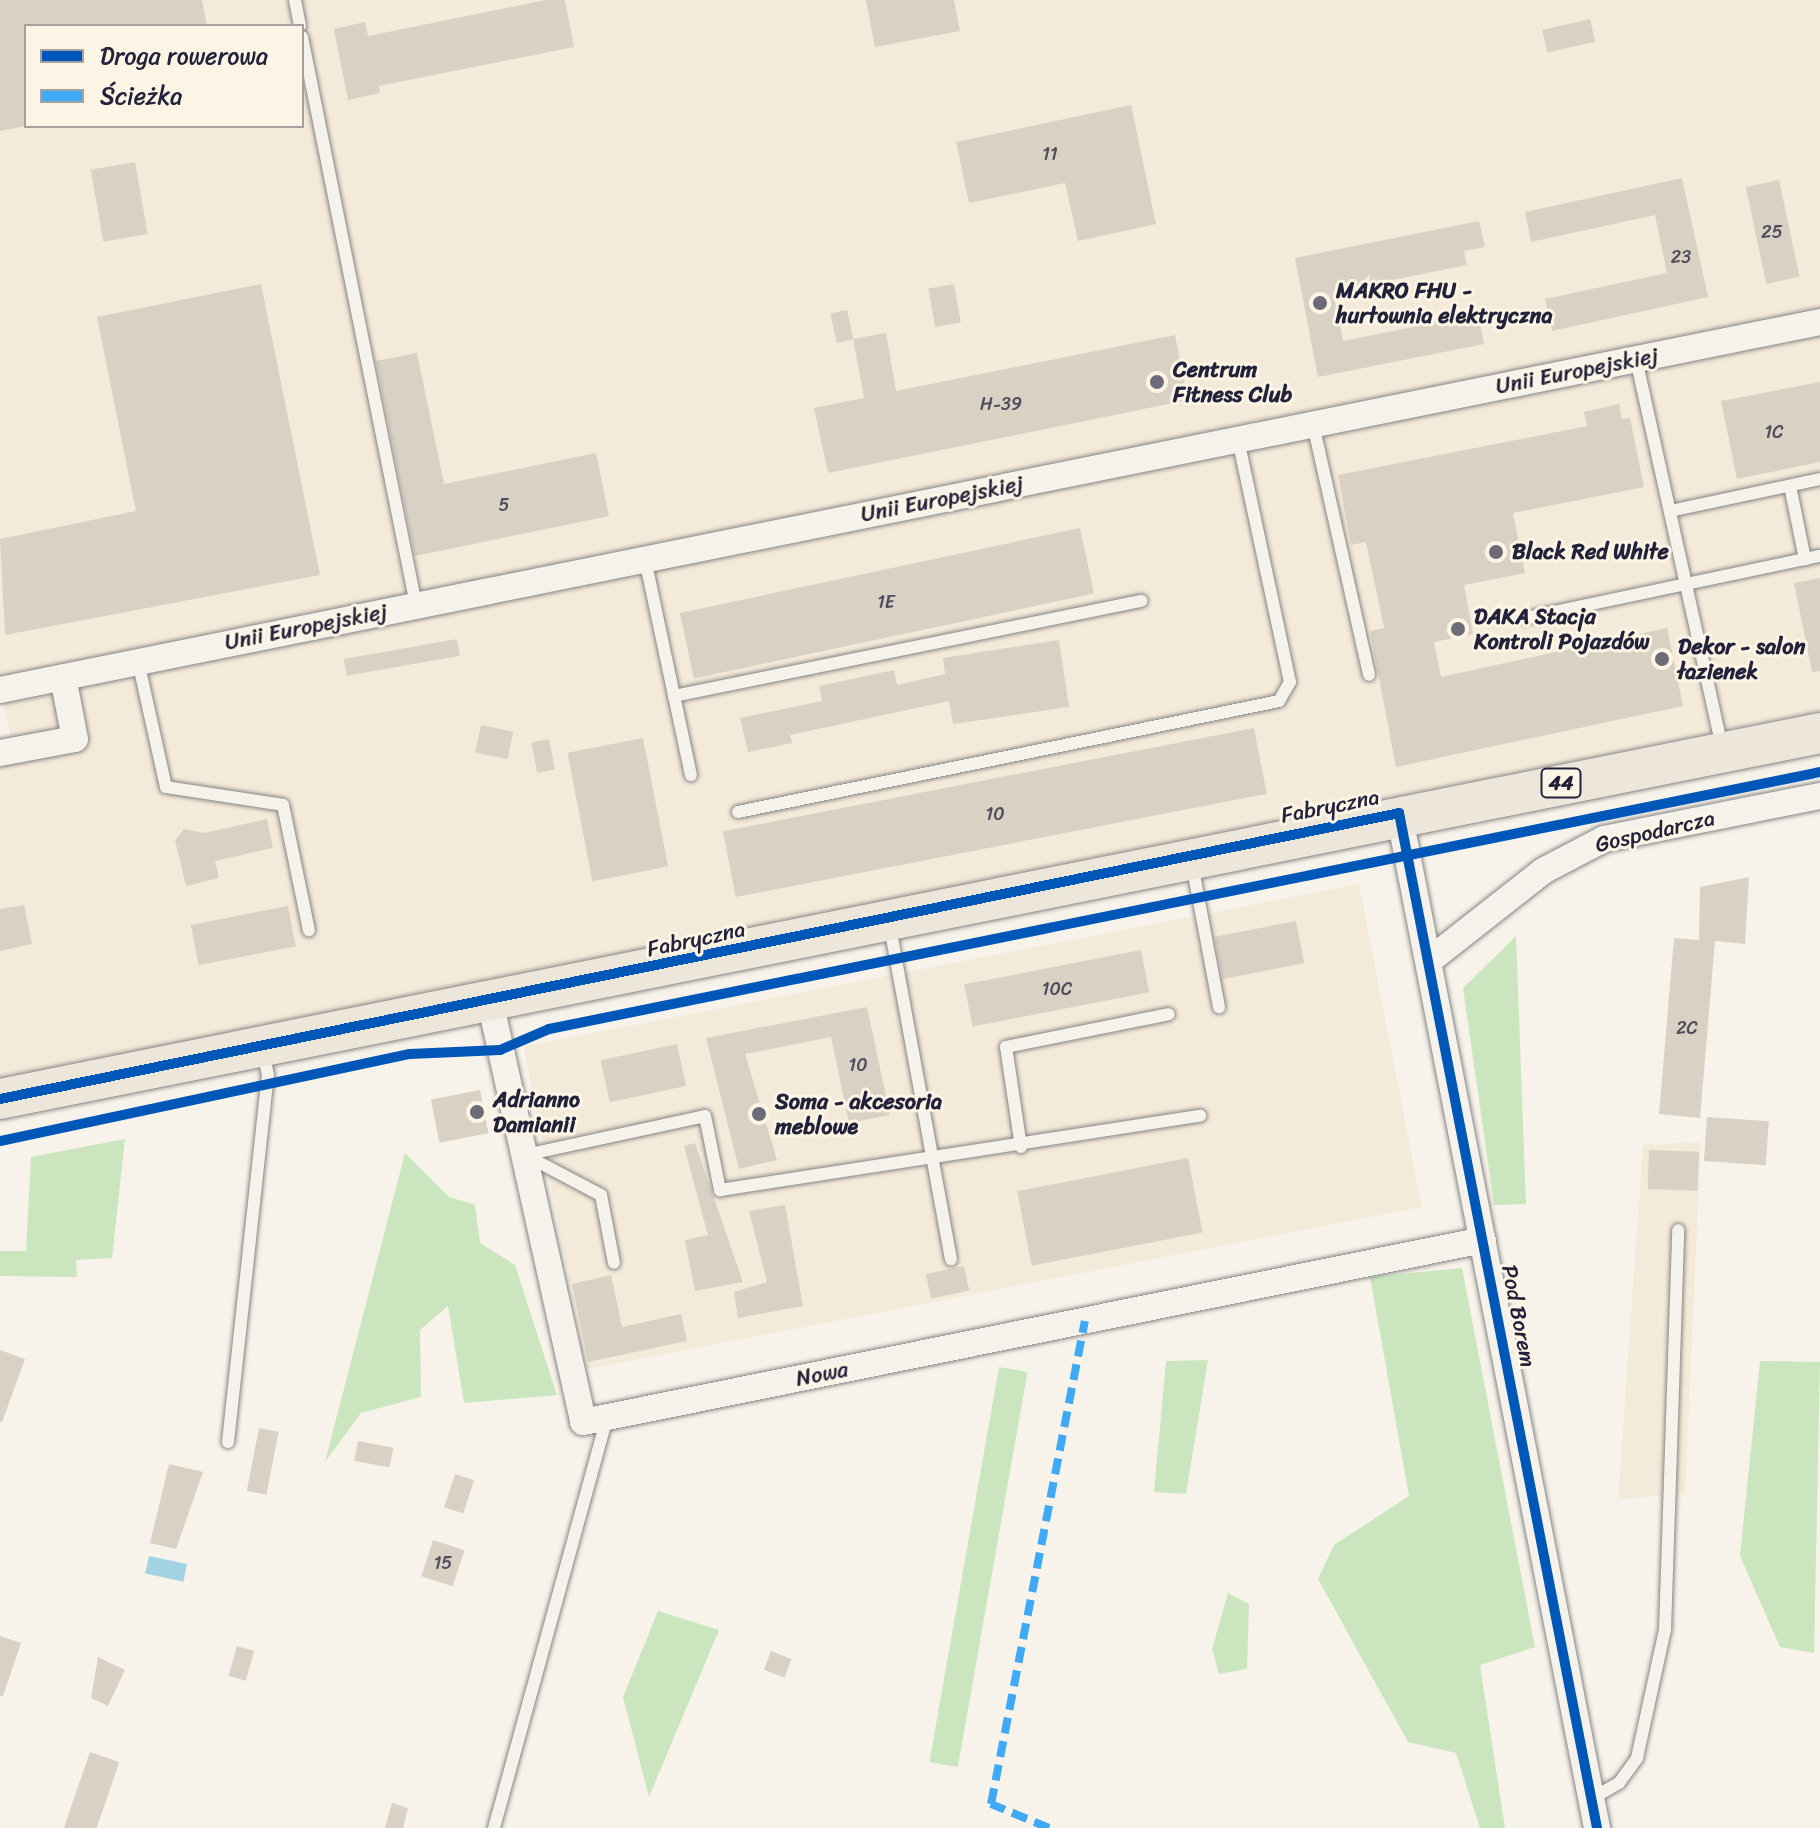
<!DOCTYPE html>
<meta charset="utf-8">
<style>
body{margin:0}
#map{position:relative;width:1820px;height:1828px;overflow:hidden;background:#f7f3ea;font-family:Sriracha,sans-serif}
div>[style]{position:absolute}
.built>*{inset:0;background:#f4ead9;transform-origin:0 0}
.green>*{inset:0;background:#cbe6bf;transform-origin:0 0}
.water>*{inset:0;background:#a4d4e4;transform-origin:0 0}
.building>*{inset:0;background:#dad1c5;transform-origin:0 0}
.roads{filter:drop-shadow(0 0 2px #868485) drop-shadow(0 0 2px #868485)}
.service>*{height:12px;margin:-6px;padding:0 6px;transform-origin:6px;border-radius:6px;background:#f5f2ec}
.minor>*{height:26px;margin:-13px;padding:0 13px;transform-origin:13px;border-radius:13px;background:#f5f2ec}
.primary>*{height:40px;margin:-20px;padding:0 20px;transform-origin:20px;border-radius:20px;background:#ede6da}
.quiet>*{height:8px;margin-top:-4px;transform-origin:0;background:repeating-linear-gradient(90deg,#3fa9f5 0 16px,transparent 0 24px)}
.cycleway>*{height:10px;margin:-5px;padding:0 5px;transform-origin:5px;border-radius:5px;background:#0057b8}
.dots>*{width:22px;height:22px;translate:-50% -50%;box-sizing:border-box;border:4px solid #fcf5e5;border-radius:50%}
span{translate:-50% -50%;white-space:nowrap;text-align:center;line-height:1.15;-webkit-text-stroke:6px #fcf5e5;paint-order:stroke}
.number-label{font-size:18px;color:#504e5e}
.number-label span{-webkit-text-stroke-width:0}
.shield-label span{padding:2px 6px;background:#fcf5e5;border:2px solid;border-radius:6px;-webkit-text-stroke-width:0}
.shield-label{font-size:20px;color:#22223b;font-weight:700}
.poi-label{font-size:22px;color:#22223b;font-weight:700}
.left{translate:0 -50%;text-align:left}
.street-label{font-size:22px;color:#22223b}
.legend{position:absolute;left:24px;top:24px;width:280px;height:104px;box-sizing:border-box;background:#fcf5e5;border:2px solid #a5a1a1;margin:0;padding:10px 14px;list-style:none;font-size:24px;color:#22223b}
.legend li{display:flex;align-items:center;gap:16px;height:40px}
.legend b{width:40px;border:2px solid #a5a1a1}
</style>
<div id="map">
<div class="built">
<div style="clip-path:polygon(evenodd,0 0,1820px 0,1820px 711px,0 1079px,0 758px,15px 754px,0 691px,0 0,26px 26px,302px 26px,302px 126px,26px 126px,26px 26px)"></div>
<div style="left:1359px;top:884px;width:329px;height:851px;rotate:79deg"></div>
<div style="clip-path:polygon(1701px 1142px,1685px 1494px,1618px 1499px,1643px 1145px)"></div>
</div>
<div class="green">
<div style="clip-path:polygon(1516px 936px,1526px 1204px,1494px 1205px,1463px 988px)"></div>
<div style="clip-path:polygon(125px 1139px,112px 1258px,76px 1260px,77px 1277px,0 1276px,0 1251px,26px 1251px,31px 1157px)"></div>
<div style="clip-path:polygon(405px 1153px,449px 1197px,475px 1205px,480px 1243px,515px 1265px,557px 1395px,464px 1403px,448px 1306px,420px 1330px,421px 1397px,361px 1413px,325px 1462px)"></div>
<div style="clip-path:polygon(1462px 1268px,1535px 1647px,1480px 1665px,1505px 1828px,1480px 1828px,1456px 1753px,1408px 1742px,1318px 1579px,1334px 1545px,1409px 1496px,1370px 1277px)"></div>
<div style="clip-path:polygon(1208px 1360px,1186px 1494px,1154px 1492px,1166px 1361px)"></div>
<div style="clip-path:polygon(1760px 1361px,1820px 1362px,1814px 1653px,1780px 1647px,1740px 1556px)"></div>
<div style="left:999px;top:1367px;width:29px;height:401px;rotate:10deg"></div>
<div style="clip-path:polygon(1228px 1593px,1249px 1604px,1247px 1669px,1219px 1674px,1212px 1649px)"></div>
<div style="clip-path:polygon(658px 1611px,719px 1630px,649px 1797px,623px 1697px)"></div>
</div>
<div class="water">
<div style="left:149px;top:1556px;width:39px;height:18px;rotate:12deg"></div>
</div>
<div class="building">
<div style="clip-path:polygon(0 0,202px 0,207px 26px,26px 26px,26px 126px,0 131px)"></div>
<div style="clip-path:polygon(546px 0,565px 0,574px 47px,379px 86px,380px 93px,348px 100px,334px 29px,365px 22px,368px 36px)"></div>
<div style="clip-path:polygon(866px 0,954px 0,960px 31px,875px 47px)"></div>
<div style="left:1590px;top:19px;width:23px;height:49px;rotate:77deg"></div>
<div style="clip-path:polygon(1131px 105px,1156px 224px,1078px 241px,1065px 183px,969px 203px,956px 142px)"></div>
<div style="left:135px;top:162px;width:73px;height:45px;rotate:80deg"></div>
<div style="clip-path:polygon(1682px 178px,1708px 297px,1552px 331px,1545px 299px,1667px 273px,1655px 215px,1531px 242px,1525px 212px)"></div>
<div style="left:1779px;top:180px;width:99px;height:34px;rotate:78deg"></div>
<div style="clip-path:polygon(1479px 221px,1485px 247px,1464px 251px,1467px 265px,1333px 292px,1343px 341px,1478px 314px,1484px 344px,1318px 377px,1295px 258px)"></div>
<div style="clip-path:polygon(261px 284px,320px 575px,5px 635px,0 539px,136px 511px,97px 317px)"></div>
<div style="left:954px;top:284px;width:39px;height:26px;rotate:80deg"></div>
<div style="left:847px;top:310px;width:30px;height:17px;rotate:78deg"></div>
<div style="clip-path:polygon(886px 333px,896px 391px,1175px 335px,1188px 400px,828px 473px,814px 408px,864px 398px,853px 339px)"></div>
<div style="clip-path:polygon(417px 353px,444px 484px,596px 453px,609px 516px,415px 556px,376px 361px)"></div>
<div style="clip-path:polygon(1820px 382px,1820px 462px,1737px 479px,1721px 401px)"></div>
<div style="clip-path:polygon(1619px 404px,1622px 419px,1630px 418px,1644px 487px,1513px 513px,1525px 573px,1464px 585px,1473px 634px,1434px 642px,1441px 677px,1667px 628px,1683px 706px,1396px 767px,1370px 631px,1384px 628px,1366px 542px,1351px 545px,1338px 475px,1587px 426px,1584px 412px)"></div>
<div style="left:1080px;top:528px;width:67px;height:409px;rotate:78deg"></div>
<div style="clip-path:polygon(1820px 578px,1820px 671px,1812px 672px,1794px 583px)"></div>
<div style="left:457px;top:639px;width:17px;height:115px;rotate:80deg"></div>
<div style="clip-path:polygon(1059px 640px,1069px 707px,953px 724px,949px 701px,790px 735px,792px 743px,748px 752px,740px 718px,822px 701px,819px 686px,894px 670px,897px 685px,945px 674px,943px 658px)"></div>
<div style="left:481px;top:725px;width:33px;height:28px;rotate:12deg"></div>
<div style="left:1254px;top:728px;width:67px;height:541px;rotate:79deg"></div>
<div style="left:643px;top:738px;width:131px;height:77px;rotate:79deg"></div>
<div style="left:549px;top:739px;width:31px;height:18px;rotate:79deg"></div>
<div style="clip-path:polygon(267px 819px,273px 848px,215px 861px,219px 878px,186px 886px,175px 840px,184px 829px,204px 833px)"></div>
<div style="clip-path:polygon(1749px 877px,1745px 944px,1715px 941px,1700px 1118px,1659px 1114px,1674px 938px,1699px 940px,1700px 887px)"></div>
<div style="clip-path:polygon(24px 905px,32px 944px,0 951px,0 909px)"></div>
<div style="left:288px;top:906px;width:41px;height:99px;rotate:79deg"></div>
<div style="left:1296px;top:921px;width:43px;height:83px;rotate:79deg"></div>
<div style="left:1141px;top:950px;width:43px;height:180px;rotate:79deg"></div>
<div style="clip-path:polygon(867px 1007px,890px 1115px,849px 1123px,831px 1037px,745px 1054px,777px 1160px,739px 1169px,706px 1038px)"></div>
<div style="left:677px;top:1044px;width:43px;height:78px;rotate:78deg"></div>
<div style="left:480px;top:1090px;width:44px;height:50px;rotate:79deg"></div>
<div style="left:1707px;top:1117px;width:62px;height:44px;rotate:4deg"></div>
<div style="clip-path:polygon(695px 1143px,743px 1282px,695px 1291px,685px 1240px,708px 1235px,684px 1146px)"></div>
<div style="left:1649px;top:1150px;width:50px;height:39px;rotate:2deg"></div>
<div style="left:1188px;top:1158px;width:76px;height:174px;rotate:79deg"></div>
<div style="clip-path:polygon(785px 1205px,803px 1306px,738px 1318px,734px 1292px,767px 1282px,749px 1211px)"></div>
<div style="left:964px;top:1266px;width:25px;height:39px;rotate:78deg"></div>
<div style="clip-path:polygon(611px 1275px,622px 1327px,681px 1314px,687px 1341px,588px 1362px,572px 1284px)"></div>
<div style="clip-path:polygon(0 1350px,25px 1359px,2px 1422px,0 1422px)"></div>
<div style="left:259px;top:1428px;width:20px;height:64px;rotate:11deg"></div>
<div style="left:358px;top:1441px;width:36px;height:20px;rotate:11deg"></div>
<div style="clip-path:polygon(169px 1464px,203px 1472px,176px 1549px,150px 1543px)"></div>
<div style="left:455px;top:1474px;width:20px;height:35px;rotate:18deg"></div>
<div style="left:433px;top:1540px;width:33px;height:38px;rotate:18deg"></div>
<div style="clip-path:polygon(0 1636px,21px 1643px,3px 1696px,0 1696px)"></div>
<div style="left:237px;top:1646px;width:18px;height:31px;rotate:16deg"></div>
<div style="left:771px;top:1651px;width:22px;height:20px;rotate:21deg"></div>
<div style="clip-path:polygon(98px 1657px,125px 1670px,108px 1706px,91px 1698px)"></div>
<div style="left:90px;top:1752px;width:31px;height:80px;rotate:19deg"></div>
<div style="clip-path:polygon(392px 1803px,408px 1808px,403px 1828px,385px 1828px)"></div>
</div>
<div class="roads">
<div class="service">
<div style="left:295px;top:0;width:26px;rotate:79deg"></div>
<div style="left:302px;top:37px;width:579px;rotate:78.65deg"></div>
<div style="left:1636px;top:359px;width:396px;rotate:77.5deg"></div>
<div style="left:1313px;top:424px;width:257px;rotate:77.4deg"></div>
<div style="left:1790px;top:486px;width:75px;rotate:78.4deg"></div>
<div style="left:1670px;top:511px;width:153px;rotate:-12deg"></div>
<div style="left:645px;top:559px;width:221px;rotate:78deg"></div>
<div style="left:1525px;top:618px;width:301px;rotate:-11.9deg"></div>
<div style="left:138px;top:661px;width:129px;rotate:77.5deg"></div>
<div style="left:166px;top:787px;width:118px;rotate:8.7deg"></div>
<div style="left:283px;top:805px;width:128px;rotate:78.3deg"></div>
<div style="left:674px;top:696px;width:477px;rotate:-11.5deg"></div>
<div style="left:738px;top:812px;width:552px;rotate:-11.59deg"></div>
<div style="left:1279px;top:701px;width:22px;rotate:-60deg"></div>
<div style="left:1290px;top:682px;width:249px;rotate:-102.1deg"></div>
<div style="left:1192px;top:864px;width:146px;rotate:79.3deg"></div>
<div style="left:890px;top:927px;width:338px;rotate:79.6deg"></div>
<div style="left:1021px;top:1147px;width:101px;rotate:-98.5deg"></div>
<div style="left:1006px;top:1047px;width:166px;rotate:-11.4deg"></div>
<div style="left:525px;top:1155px;width:184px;rotate:-12.2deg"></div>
<div style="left:705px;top:1116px;width:76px;rotate:78.5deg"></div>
<div style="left:720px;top:1190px;width:486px;rotate:-8.8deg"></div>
<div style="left:525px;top:1155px;width:86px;rotate:27.8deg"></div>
<div style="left:601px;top:1195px;width:69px;rotate:79.2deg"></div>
<div style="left:228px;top:1442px;width:369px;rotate:-83.8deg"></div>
<div style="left:268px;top:1075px;width:24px;rotate:-102deg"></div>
<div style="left:1591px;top:1799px;width:32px;rotate:-30deg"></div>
<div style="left:1619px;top:1783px;width:31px;rotate:-54deg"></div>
<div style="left:1637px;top:1758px;width:131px;rotate:-77.7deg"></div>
<div style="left:1665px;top:1630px;width:400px;rotate:-88.1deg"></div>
<div style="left:494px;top:1828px;width:425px;rotate:-74.6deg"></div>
</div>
<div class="minor">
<div style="left:0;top:690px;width:1857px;rotate:-11.43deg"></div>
<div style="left:0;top:753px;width:76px;rotate:-10.6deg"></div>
<div style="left:75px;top:739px;width:63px;rotate:-101deg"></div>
<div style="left:1399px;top:813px;width:1034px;rotate:78.96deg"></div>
<div style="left:1430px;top:960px;width:144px;rotate:-38.2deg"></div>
<div style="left:1543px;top:871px;width:69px;rotate:-27.7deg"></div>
<div style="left:1604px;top:839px;width:220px;rotate:-11.3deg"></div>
<div style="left:490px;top:1001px;width:431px;rotate:77.5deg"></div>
<div style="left:583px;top:1422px;width:918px;rotate:-11.43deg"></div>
</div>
<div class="primary">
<div style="left:0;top:1099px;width:1856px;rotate:-11.37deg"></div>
</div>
</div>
<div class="quiet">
<div style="left:1049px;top:1828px;width:63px;rotate:-157.5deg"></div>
<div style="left:991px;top:1804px;width:492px;rotate:-79deg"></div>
</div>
<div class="cycleway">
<div style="left:0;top:1099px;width:1428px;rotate:-11.55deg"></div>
<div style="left:1399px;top:813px;width:1034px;rotate:78.96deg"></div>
<div style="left:0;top:1141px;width:419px;rotate:-12deg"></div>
<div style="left:410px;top:1054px;width:90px;rotate:-2.5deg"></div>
<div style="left:500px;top:1050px;width:53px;rotate:-23.2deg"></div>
<div style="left:549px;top:1029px;width:1297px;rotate:-11.43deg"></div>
</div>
<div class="dots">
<div style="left:1320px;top:303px;background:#6d6b78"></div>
<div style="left:1157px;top:382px;background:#6d6b78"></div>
<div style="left:1496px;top:552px;background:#6d6b78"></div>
<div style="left:1458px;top:629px;background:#6d6b78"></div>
<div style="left:1662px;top:659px;background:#6d6b78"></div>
<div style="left:477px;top:1112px;background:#6d6b78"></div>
<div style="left:759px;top:1114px;background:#6d6b78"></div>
</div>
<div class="number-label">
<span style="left:1050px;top:154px">11</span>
<span style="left:1772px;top:232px">25</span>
<span style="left:1681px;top:257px">23</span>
<span style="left:1001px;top:404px">H-39</span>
<span style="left:1774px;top:432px">1C</span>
<span style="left:504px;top:505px">5</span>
<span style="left:886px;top:602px">1E</span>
<span style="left:995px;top:814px">10</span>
<span style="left:1057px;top:989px">10C</span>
<span style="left:1687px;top:1028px">2C</span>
<span style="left:858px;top:1065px">10</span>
<span style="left:443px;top:1563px">15</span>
</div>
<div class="shield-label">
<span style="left:1561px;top:783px">44</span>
</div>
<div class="poi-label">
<span class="left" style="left:1336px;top:303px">MAKRO FHU -<br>hurtownia elektryczna</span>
<span class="left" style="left:1173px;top:382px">Centrum<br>Fitness Club</span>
<span class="left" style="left:1512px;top:552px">Black Red White</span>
<span class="left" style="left:1474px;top:629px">DAKA Stacja<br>Kontroli Pojazdów</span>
<span class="left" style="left:1678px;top:659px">Dekor - salon<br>łazienek</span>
<span class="left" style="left:493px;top:1112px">Adrianno<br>Damianii</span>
<span class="left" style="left:775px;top:1114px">Soma - akcesoria<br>meblowe</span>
</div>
<div class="street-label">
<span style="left:1577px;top:371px;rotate:-11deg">Unii Europejskiej</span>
<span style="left:942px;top:499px;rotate:-11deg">Unii Europejskiej</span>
<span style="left:306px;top:627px;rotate:-11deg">Unii Europejskiej</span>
<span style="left:1330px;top:806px;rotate:-11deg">Fabryczna</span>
<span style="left:1655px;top:831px;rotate:-13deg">Gospodarcza</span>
<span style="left:696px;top:939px;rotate:-12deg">Fabryczna</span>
<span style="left:1519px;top:1316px;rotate:79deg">Pod Borem</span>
<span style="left:822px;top:1374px;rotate:-11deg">Nowa</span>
</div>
<ul class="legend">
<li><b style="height:10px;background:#0057b8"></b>Droga rowerowa</li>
<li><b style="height:10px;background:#3fa9f5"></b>Ścieżka</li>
</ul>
</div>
